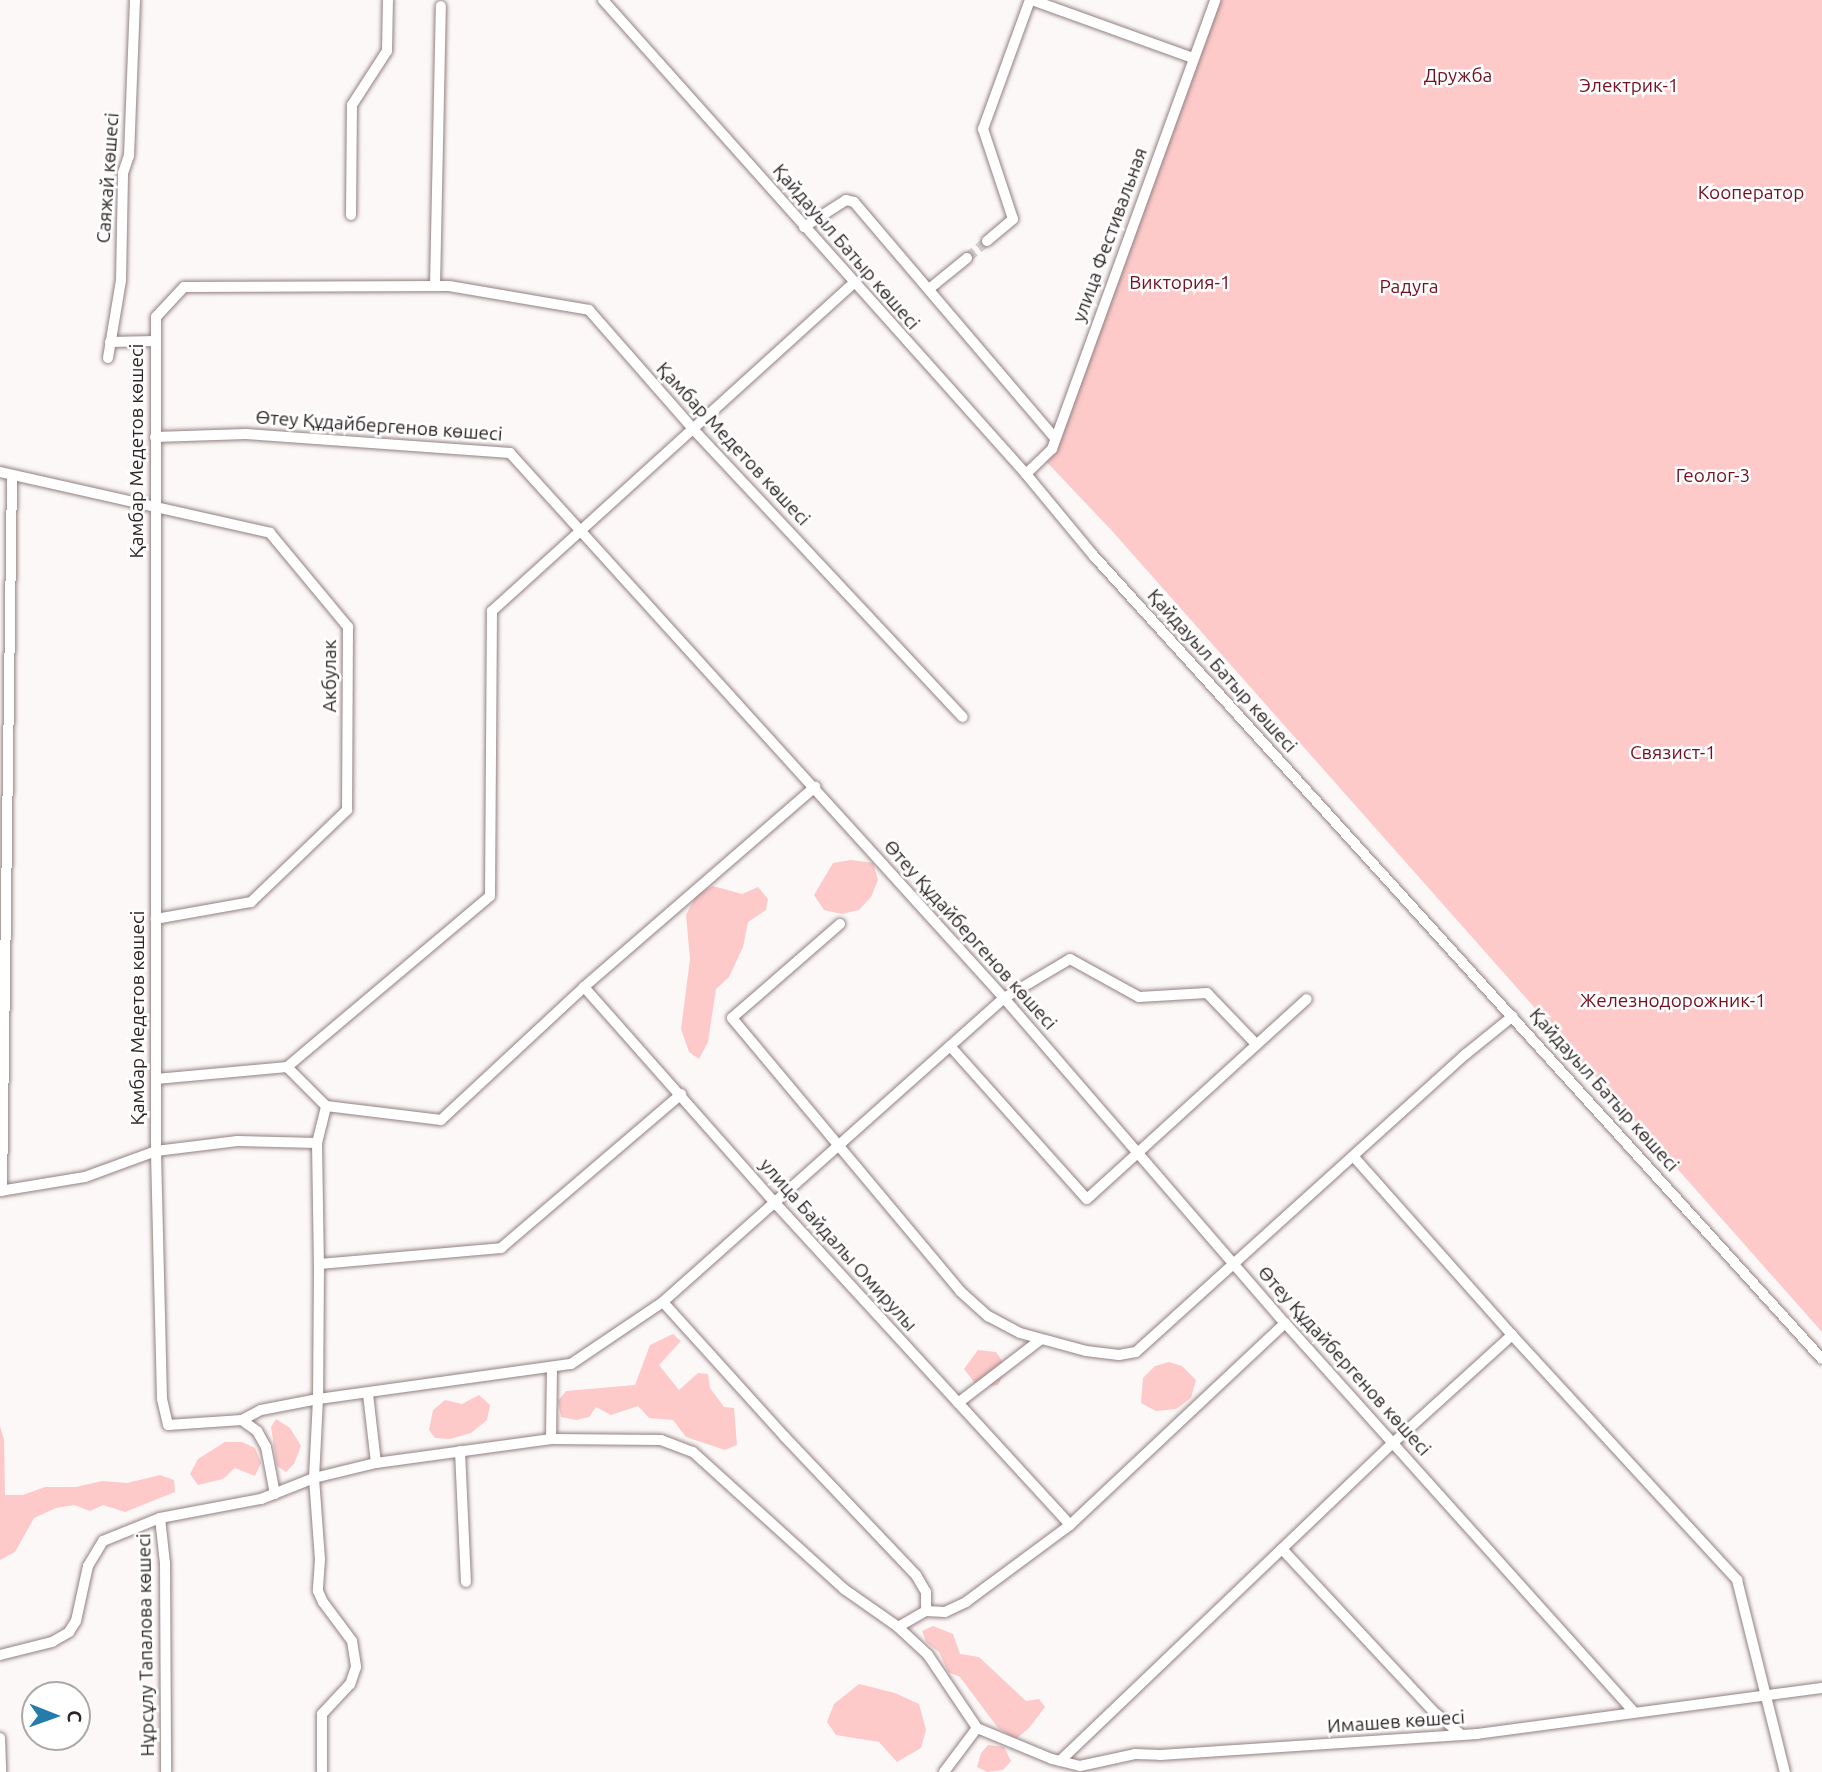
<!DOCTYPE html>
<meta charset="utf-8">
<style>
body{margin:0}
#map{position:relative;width:1822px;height:1772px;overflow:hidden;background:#fdf8f8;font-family:Ubuntu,sans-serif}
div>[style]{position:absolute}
.green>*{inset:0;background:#fdc9c9}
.minor-tunnel>*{height:10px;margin-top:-5px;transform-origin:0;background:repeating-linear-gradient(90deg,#d4cece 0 10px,transparent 0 15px)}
.roads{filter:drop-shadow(0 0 2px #938080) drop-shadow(0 0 2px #938080)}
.minor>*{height:10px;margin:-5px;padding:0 5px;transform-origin:5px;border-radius:5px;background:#fff}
span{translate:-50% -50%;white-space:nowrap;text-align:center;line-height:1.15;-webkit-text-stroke:5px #fff;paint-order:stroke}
.park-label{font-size:19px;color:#731021}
.street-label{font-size:19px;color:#2e2626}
.north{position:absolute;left:21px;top:1681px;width:70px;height:70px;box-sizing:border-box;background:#fff;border:2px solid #aba8a8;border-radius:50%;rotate:91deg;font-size:19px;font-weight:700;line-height:28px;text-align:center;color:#2e2626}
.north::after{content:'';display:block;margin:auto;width:24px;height:32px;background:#257cab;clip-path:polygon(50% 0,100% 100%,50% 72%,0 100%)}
</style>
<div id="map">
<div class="green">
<div style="clip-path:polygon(1215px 0,1822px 0,1822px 1332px,1113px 532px,1043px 458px,1052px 449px)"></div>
<div style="clip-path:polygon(851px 860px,873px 863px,878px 880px,871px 897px,859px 910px,842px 914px,824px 910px,814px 895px,833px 863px)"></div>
<div style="clip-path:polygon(713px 886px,742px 894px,758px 887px,768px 899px,766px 910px,748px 922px,743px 947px,729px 977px,716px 989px,708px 1042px,699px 1059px,689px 1052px,681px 1029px,690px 959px,686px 915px,697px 894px)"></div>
<div style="clip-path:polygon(673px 1334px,681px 1341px,659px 1365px,679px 1390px,698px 1373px,708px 1374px,710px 1388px,724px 1407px,734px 1408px,737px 1445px,725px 1450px,686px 1437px,673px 1420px,649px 1418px,638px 1406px,611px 1415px,596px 1407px,589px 1417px,576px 1420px,561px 1417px,558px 1401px,566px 1391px,635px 1385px,650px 1345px)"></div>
<div style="clip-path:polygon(978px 1350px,996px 1352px,1007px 1368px,998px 1385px,978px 1387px,964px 1369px)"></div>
<div style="clip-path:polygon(1169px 1362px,1182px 1366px,1196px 1380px,1191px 1398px,1176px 1409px,1156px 1411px,1141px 1403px,1143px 1378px,1155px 1366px)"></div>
<div style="clip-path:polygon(479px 1395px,490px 1405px,487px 1420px,471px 1433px,450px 1439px,435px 1438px,429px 1430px,433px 1410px,445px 1400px,462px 1404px)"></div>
<div style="clip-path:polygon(276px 1419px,290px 1428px,301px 1446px,294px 1464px,286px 1472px,277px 1466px,271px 1427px)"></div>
<div style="clip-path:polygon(0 1426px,4px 1440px,5px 1495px,23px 1495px,45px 1487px,76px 1487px,102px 1481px,127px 1483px,160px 1475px,174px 1480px,175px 1492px,125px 1512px,103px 1505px,90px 1511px,74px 1505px,56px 1508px,34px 1518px,15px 1552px,0 1560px)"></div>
<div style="clip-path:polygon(225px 1442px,242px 1442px,255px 1448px,261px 1463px,255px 1476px,235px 1468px,223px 1479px,198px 1485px,190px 1474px,198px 1459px)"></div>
<div style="clip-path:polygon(933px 1626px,953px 1634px,960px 1654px,979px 1657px,1026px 1701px,1039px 1699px,1045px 1707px,1029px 1728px,1016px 1739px,998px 1728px,960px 1677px,948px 1672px,939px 1652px,926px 1642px,922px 1631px)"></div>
<div style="clip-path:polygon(859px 1684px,895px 1693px,919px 1704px,926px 1730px,921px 1748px,897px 1762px,879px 1742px,836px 1735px,827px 1722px,834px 1704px)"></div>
<div style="clip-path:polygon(988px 1745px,1004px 1747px,1011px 1761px,1003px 1770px,987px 1772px,977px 1767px,981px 1753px)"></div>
</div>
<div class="minor-tunnel">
<div style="left:967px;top:258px;width:26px;rotate:-40deg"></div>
</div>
<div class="roads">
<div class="minor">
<div style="left:603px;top:0;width:635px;rotate:48.25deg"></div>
<div style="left:1026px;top:474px;width:105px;rotate:50.4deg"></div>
<div style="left:1093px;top:555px;width:1085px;rotate:47.8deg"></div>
<div style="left:1032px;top:0;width:171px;rotate:19.8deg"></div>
<div style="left:351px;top:215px;width:110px;rotate:-89.5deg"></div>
<div style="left:352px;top:105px;width:64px;rotate:-57.1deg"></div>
<div style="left:387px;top:51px;width:51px;rotate:-88.9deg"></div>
<div style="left:804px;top:227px;width:50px;rotate:-32.7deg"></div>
<div style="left:846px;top:200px;width:8px;rotate:14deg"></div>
<div style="left:854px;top:202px;width:310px;rotate:49.6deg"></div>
<div style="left:987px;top:241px;width:34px;rotate:-40deg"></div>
<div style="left:1013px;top:219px;width:95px;rotate:-108.4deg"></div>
<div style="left:983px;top:129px;width:137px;rotate:-70deg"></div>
<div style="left:435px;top:286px;width:280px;rotate:-88.8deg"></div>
<div style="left:929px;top:289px;width:49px;rotate:-39.2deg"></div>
<div style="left:110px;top:342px;width:46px;rotate:-1.2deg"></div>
<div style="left:108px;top:358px;width:79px;rotate:-80.5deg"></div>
<div style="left:121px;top:280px;width:107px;rotate:-88.9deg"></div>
<div style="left:123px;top:173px;width:18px;rotate:-71deg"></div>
<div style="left:129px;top:156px;width:156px;rotate:-87.8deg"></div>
<div style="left:155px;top:437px;width:91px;rotate:-1.9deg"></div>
<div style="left:246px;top:434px;width:265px;rotate:4.1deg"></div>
<div style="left:510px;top:453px;width:736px;rotate:47.81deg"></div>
<div style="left:1004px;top:998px;width:430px;rotate:49.2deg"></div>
<div style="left:1285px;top:1323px;width:523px;rotate:48.1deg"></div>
<div style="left:0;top:472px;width:277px;rotate:12.7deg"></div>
<div style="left:270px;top:533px;width:122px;rotate:50.3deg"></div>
<div style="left:348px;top:627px;width:183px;rotate:90.3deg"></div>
<div style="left:347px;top:810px;width:133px;rotate:136.2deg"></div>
<div style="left:251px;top:902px;width:97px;rotate:169.9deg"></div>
<div style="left:1026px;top:474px;width:36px;rotate:-44deg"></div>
<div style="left:1052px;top:449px;width:478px;rotate:-70deg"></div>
<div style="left:840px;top:924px;width:143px;rotate:139deg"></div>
<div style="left:732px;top:1018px;width:356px;rotate:50.1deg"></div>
<div style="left:960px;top:1291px;width:38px;rotate:42deg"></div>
<div style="left:988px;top:1316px;width:36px;rotate:28deg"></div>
<div style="left:1020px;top:1333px;width:68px;rotate:15.3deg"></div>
<div style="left:1086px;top:1351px;width:33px;rotate:7deg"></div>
<div style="left:1119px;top:1355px;width:17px;rotate:-10deg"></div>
<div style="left:1136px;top:1352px;width:445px;rotate:-42.1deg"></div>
<div style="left:1466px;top:1054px;width:60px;rotate:-39deg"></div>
<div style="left:584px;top:987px;width:290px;rotate:48.5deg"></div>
<div style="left:776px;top:1204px;width:435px;rotate:47.5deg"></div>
<div style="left:1255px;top:1043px;width:69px;rotate:-133.8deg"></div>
<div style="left:1207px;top:993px;width:68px;rotate:176.6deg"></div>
<div style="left:1139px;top:997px;width:79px;rotate:-151.2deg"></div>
<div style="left:1070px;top:959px;width:77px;rotate:149.4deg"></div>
<div style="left:1004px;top:998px;width:457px;rotate:138.3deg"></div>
<div style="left:663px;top:1302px;width:181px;rotate:47.9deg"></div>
<div style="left:784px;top:1436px;width:192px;rotate:46.5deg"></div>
<div style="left:916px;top:1575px;width:20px;rotate:60deg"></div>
<div style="left:926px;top:1592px;width:19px;rotate:90deg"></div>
<div style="left:926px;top:1611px;width:19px;rotate:3deg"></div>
<div style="left:945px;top:1612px;width:23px;rotate:-25deg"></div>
<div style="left:966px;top:1602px;width:129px;rotate:-36.5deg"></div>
<div style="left:1070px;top:1525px;width:295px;rotate:-43.2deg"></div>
<div style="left:950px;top:1046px;width:205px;rotate:48.2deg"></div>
<div style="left:1087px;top:1199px;width:297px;rotate:-42.3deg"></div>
<div style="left:287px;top:1067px;width:265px;rotate:-40.1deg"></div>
<div style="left:490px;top:896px;width:285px;rotate:-89.6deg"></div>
<div style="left:492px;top:611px;width:487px;rotate:-42.2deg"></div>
<div style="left:156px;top:1079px;width:132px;rotate:-5.2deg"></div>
<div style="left:287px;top:1067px;width:55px;rotate:45deg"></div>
<div style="left:326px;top:1106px;width:116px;rotate:6.9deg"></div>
<div style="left:441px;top:1120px;width:195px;rotate:-42.9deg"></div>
<div style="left:584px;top:987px;width:306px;rotate:-40.9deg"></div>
<div style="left:317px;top:1143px;width:38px;rotate:-76deg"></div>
<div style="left:1354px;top:1157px;width:238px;rotate:48.4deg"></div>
<div style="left:1512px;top:1335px;width:333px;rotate:47.4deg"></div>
<div style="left:1737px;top:1580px;width:198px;rotate:76deg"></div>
<div style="left:0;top:1191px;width:86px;rotate:-9.4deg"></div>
<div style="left:85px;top:1177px;width:76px;rotate:-20.1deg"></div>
<div style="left:156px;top:1151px;width:82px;rotate:-7deg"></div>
<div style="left:237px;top:1141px;width:80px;rotate:1.4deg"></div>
<div style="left:317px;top:1143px;width:121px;rotate:89.1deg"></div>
<div style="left:319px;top:1264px;width:183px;rotate:-5deg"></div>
<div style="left:501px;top:1248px;width:237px;rotate:-40.5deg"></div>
<div style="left:2px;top:1191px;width:716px;rotate:-89.2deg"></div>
<div style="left:319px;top:1264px;width:135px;rotate:90.4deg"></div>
<div style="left:318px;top:1399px;width:255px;rotate:-7.9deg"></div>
<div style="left:571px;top:1364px;width:111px;rotate:-34deg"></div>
<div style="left:368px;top:1394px;width:69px;rotate:83.4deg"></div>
<div style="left:958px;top:1403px;width:103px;rotate:-37.5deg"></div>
<div style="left:242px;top:1420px;width:21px;rotate:-28deg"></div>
<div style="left:261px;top:1410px;width:58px;rotate:-10.9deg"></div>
<div style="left:318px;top:1399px;width:79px;rotate:92.9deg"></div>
<div style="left:314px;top:1478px;width:81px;rotate:85.8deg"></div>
<div style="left:320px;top:1559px;width:32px;rotate:94deg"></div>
<div style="left:318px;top:1591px;width:12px;rotate:66deg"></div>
<div style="left:323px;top:1602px;width:49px;rotate:53.4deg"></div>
<div style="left:352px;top:1641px;width:26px;rotate:81deg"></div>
<div style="left:356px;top:1667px;width:18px;rotate:109deg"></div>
<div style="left:350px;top:1684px;width:41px;rotate:133deg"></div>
<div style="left:322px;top:1714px;width:58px;rotate:90deg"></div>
<div style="left:551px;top:1439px;width:70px;rotate:-89.2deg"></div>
<div style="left:460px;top:1451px;width:131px;rotate:87.4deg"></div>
<div style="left:275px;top:1494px;width:48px;rotate:-100.8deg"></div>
<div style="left:266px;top:1447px;width:18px;rotate:-119deg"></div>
<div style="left:257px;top:1431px;width:19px;rotate:-144deg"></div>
<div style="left:242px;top:1420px;width:74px;rotate:176.1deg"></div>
<div style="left:168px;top:1425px;width:27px;rotate:-103deg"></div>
<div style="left:162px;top:1399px;width:248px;rotate:-91.4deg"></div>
<div style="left:156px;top:1151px;width:834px;rotate:-90deg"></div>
<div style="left:156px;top:317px;width:41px;rotate:-47deg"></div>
<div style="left:184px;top:287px;width:265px;rotate:-0.2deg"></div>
<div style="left:449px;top:286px;width:142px;rotate:9.7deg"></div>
<div style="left:589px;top:310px;width:159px;rotate:48.8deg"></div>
<div style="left:694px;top:430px;width:393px;rotate:46.9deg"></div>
<div style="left:160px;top:1518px;width:45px;rotate:83.7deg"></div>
<div style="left:165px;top:1563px;width:209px;rotate:89.7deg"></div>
<div style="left:1282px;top:1549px;width:221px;rotate:47deg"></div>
<div style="left:1433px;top:1711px;width:35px;rotate:40deg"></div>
<div style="left:898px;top:1627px;width:32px;rotate:-30deg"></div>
<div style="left:0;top:1655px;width:54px;rotate:-14deg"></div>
<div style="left:52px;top:1642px;width:20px;rotate:-30deg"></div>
<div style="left:69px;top:1632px;width:13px;rotate:-58deg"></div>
<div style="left:76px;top:1621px;width:56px;rotate:-77.7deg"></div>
<div style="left:88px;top:1566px;width:29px;rotate:-59deg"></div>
<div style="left:103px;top:1541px;width:61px;rotate:-22deg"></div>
<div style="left:160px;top:1518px;width:103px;rotate:-10.7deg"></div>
<div style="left:261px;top:1499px;width:57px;rotate:-21.6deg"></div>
<div style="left:314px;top:1478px;width:64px;rotate:-13.6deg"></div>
<div style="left:376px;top:1463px;width:177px;rotate:-7.8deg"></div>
<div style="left:551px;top:1439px;width:110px;rotate:0.5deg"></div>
<div style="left:661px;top:1440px;width:34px;rotate:21deg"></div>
<div style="left:693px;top:1452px;width:204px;rotate:42.2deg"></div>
<div style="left:844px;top:1589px;width:66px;rotate:35.1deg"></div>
<div style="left:898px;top:1627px;width:41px;rotate:43deg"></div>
<div style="left:928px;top:1655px;width:88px;rotate:56.1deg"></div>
<div style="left:977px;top:1728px;width:55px;rotate:126.9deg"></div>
<div style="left:977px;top:1728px;width:81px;rotate:22.5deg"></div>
<div style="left:1052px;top:1759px;width:29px;rotate:14deg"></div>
<div style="left:1080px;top:1766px;width:56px;rotate:-12.3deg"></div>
<div style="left:1135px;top:1754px;width:25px;rotate:2deg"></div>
<div style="left:1160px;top:1755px;width:318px;rotate:-3.8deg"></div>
<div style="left:1477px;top:1734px;width:348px;rotate:-7.6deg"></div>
<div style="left:0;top:1738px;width:34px;rotate:88deg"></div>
<div style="left:1060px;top:1761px;width:460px;rotate:-43.7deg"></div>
<div style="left:1393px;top:1443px;width:161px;rotate:-42.2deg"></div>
</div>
</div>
<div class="park-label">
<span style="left:1458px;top:76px">Дружба</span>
<span style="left:1629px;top:86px">Электрик-1</span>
<span style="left:1751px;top:193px">Кооператор</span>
<span style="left:1180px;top:283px">Виктория-1</span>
<span style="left:1409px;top:287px">Радуга</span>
<span style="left:1713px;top:476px">Геолог-3</span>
<span style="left:1673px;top:753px">Связист-1</span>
<span style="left:1673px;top:1001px">Железнодорожник-1</span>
</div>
<div class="street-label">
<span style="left:108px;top:178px;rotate:-86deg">Саяжай көшесі</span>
<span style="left:1110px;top:235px;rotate:-70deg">улица Фестивальная</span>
<span style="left:846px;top:247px;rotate:49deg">Қайдауыл Батыр көшесі</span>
<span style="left:379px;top:426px;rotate:4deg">Өтеу Құдайбергенов көшесі</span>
<span style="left:733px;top:444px;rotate:47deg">Қамбар Медетов көшесі</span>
<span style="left:137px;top:451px;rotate:-90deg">Қамбар Медетов көшесі</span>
<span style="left:1222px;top:671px;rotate:48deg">Қайдауыл Батыр көшесі</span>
<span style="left:330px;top:676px;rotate:-90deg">Акбулак</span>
<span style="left:970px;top:935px;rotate:48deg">Өтеу Құдайбергенов көшесі</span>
<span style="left:138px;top:1018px;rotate:-90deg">Қамбар Медетов көшесі</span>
<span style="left:1604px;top:1090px;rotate:48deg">Қайдауыл Батыр көшесі</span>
<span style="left:838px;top:1245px;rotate:48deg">улица Байдалы Омирулы</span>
<span style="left:1344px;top:1361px;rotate:48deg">Өтеу Құдайбергенов көшесі</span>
<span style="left:146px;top:1645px;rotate:-91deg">Нұрсұлу Тапалова көшесі</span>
<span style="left:1396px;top:1722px;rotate:-4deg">Имашев көшесі</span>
</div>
<div class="north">С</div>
</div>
